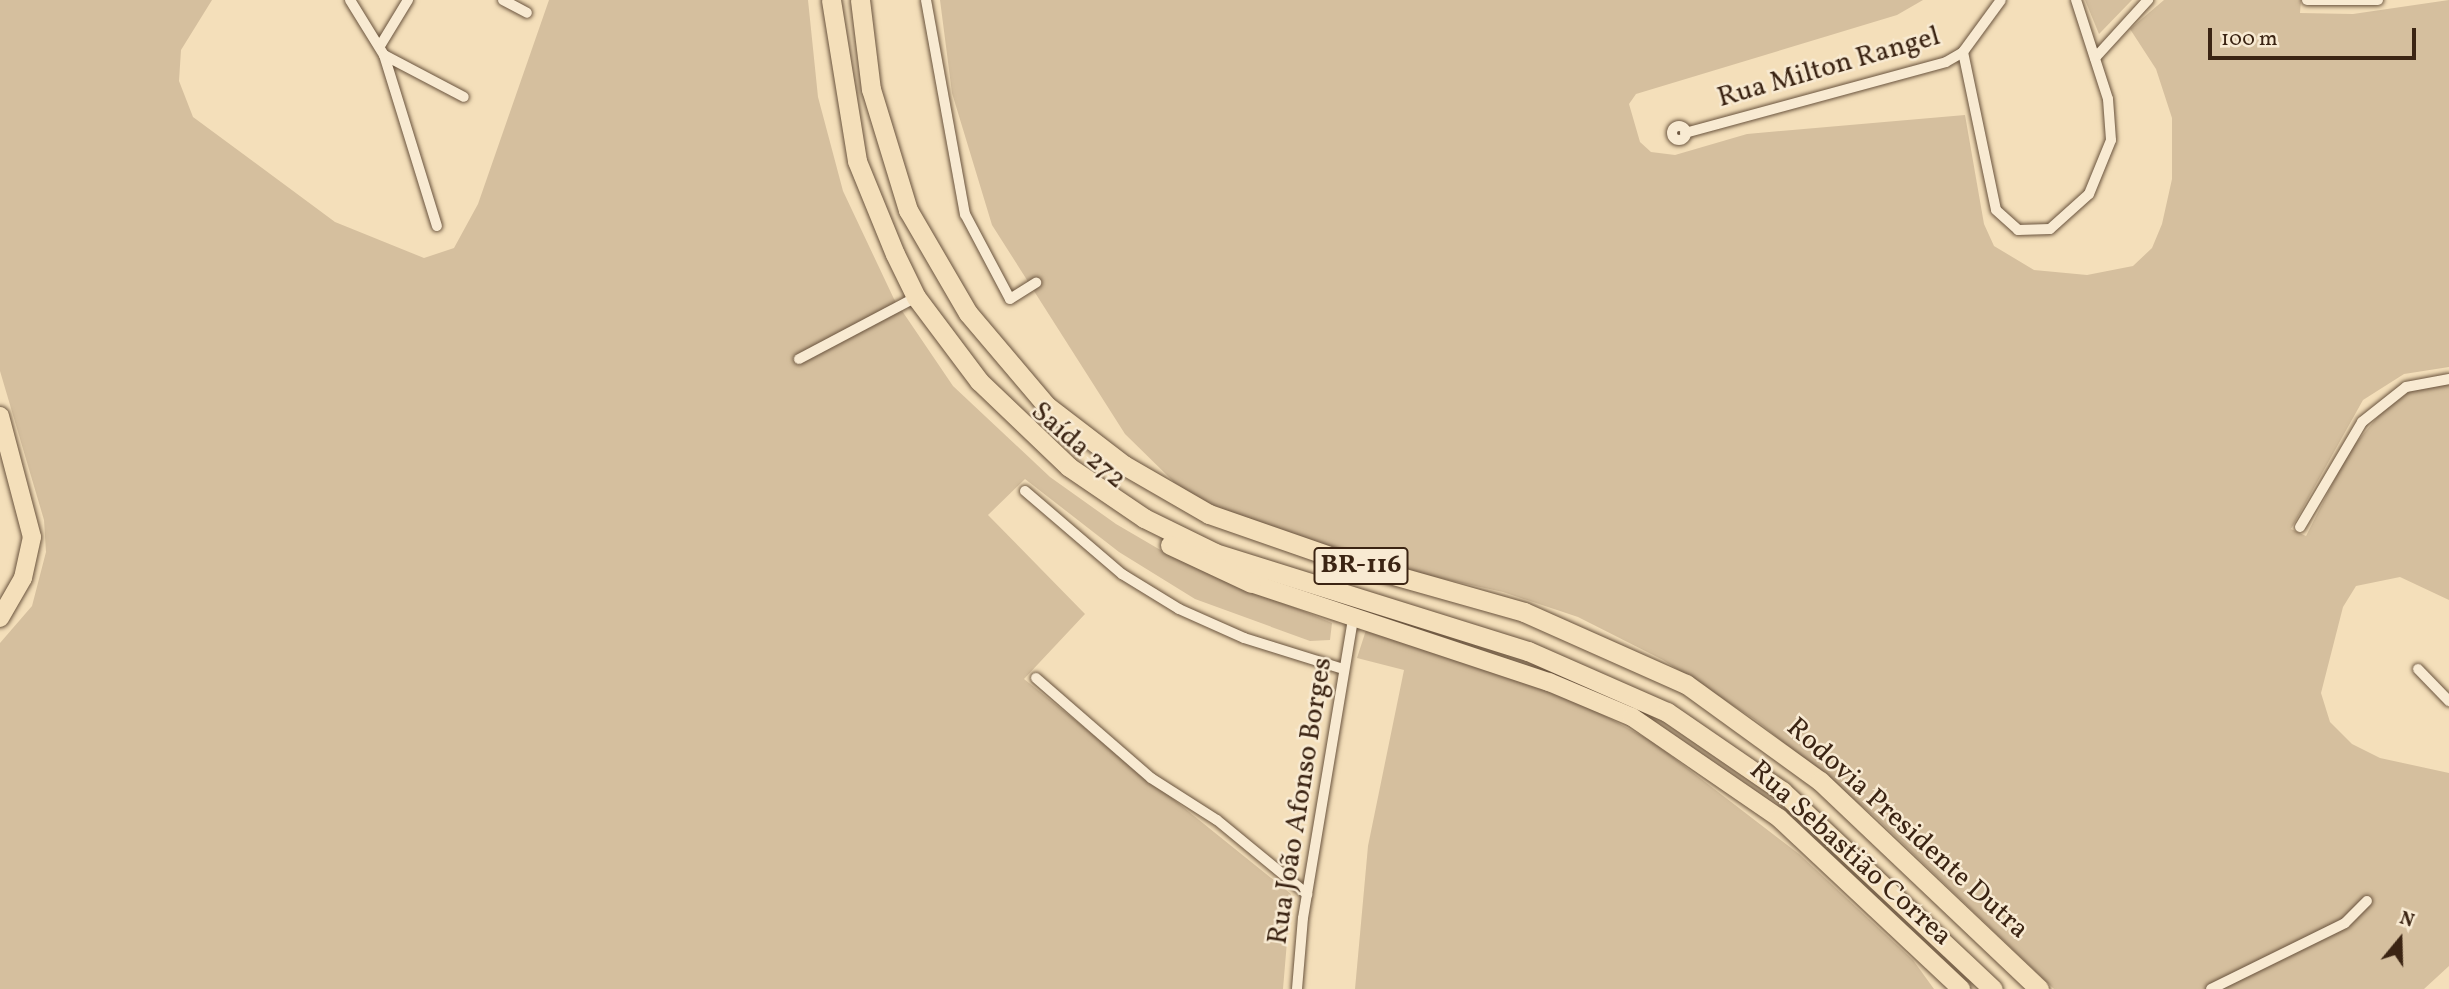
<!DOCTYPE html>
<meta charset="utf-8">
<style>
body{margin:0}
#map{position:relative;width:2449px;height:989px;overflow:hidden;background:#f4dfba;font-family:Vollkorn,serif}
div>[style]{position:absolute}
.green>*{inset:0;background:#d5bf9e}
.roads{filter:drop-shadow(0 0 2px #69533d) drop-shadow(0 0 2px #69533d)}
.minor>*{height:10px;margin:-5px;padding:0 5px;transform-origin:5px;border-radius:5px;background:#f8ead2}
.minor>.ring{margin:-5px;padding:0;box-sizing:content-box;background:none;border:10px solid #f8ead2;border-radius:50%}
.primary>*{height:18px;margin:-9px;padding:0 9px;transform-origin:9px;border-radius:9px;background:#f4dfba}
.motorway>*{height:19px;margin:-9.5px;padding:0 9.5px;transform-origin:9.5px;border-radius:9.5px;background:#f4dfba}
span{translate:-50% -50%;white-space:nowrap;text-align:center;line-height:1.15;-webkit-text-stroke:5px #f8ead2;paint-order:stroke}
.shield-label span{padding:2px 5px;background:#f8ead2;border:2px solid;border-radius:5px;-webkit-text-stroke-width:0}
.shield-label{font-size:26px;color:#3b2413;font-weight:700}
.street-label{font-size:28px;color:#3b2413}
.north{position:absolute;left:2365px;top:905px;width:70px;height:70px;-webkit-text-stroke:5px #f8ead2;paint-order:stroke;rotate:19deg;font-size:19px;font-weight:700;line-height:28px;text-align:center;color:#3b2413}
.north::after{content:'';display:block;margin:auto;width:24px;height:32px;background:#3b2413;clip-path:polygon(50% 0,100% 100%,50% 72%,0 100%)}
.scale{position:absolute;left:2208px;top:28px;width:208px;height:32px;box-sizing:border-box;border:4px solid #3b2413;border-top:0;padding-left:9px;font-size:21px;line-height:24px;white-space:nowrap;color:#3b2413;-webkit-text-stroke:5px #f8ead2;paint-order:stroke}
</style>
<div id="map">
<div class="green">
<div style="clip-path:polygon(0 0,212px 0,181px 50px,179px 81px,193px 117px,335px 222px,424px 258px,454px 248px,478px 204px,549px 0,808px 0,818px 97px,843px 191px,894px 299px,953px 386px,1050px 477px,1116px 524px,1169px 555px,1332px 623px,1330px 640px,1310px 641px,1195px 599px,1119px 552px,1025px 479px,988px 515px,1085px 614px,1024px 679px,1291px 894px,1283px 989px,0 989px,0 643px,32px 606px,46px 552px,44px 520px,0 371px)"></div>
<div style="clip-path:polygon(940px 0,1923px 0,1897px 15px,1636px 94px,1629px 104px,1640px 142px,1651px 152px,1675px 155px,1747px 134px,1965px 115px,1984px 224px,1994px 246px,2034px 270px,2087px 275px,2133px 266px,2152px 248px,2162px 224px,2172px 179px,2172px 118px,2156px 69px,2130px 29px,2164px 0,2301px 0,2300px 13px,2353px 14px,2449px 0,2449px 367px,2404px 374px,2363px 400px,2291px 529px,2306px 536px,2348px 453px,2379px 415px,2410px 391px,2449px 384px,2449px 600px,2400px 577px,2356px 586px,2343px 607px,2321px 693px,2330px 722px,2352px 744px,2380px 758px,2449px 773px,2449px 966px,2424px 989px,2054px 989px,1874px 816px,1757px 721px,1663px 660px,1578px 617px,1503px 592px,1362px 561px,1209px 505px,1175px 483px,1125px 434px,992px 225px,952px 93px)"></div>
<div style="clip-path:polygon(2085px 0,2132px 0,2099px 34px)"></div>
<div style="clip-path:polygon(1367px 627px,1576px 700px,1653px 742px,1799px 854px,1913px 960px,1934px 989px,1355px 989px,1368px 846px,1404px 670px,1357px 658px)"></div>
</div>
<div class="roads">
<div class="minor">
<div style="left:350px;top:0;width:65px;rotate:58.3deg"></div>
<div style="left:384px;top:55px;width:179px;rotate:72.8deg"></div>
<div style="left:503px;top:0;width:27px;rotate:28deg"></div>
<div style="left:926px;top:0;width:218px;rotate:79.7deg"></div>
<div style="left:965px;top:214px;width:96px;rotate:62.1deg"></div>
<div style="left:1010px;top:299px;width:31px;rotate:-32deg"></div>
<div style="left:2307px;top:0;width:71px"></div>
<div style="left:380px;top:46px;width:54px;rotate:-58.7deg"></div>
<div style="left:1963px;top:52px;width:161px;rotate:78.2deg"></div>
<div style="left:1996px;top:210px;width:30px;rotate:42deg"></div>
<div style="left:2018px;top:230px;width:32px;rotate:-2deg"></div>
<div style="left:2050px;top:229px;width:52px;rotate:-41.9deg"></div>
<div style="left:2089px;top:194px;width:58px;rotate:-67.8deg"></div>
<div style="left:2111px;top:140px;width:41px;rotate:-94.2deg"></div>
<div style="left:2108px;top:99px;width:104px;rotate:-107.9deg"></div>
<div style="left:384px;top:55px;width:90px;rotate:27.7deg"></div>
<div style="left:2095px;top:58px;width:79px;rotate:-47.6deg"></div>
<div class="ring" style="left:1672px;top:126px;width:4px;height:4px"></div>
<div style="left:1685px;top:133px;width:270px;rotate:-15.2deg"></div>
<div style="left:1946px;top:62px;width:20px;rotate:-30deg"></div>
<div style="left:1963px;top:52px;width:64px;rotate:-53.8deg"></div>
<div style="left:799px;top:359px;width:127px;rotate:-27.8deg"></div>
<div style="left:1025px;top:491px;width:128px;rotate:40.6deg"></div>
<div style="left:1122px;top:574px;width:67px;rotate:31.6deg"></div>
<div style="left:1179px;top:609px;width:71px;rotate:24deg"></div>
<div style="left:1244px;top:638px;width:104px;rotate:17.4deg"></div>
<div style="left:2300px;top:527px;width:122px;rotate:-59.4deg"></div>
<div style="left:2362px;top:422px;width:56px;rotate:-38.5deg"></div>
<div style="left:2406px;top:387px;width:44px;rotate:-10.5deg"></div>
<div style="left:2418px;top:669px;width:45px;rotate:45.9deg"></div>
<div style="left:1036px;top:678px;width:152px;rotate:41deg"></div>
<div style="left:1151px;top:778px;width:78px;rotate:32.5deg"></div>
<div style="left:1217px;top:820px;width:117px;rotate:39.4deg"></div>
<div style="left:1297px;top:989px;width:71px;rotate:-85.2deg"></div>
<div style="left:1303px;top:918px;width:302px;rotate:-80.5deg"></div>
<div style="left:2211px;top:989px;width:149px;rotate:-26.2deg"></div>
<div style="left:2345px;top:923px;width:31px;rotate:-45deg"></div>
</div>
<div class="primary">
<div style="left:0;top:416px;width:125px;rotate:75.2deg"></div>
<div style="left:32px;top:537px;width:42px;rotate:102.4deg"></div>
<div style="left:23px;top:578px;width:46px;rotate:119.9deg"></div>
<div style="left:1251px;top:583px;width:314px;rotate:18.4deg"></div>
<div style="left:1549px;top:682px;width:90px;rotate:22.9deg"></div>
<div style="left:1632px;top:717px;width:178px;rotate:34.5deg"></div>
<div style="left:1779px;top:818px;width:250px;rotate:43.2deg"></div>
</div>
<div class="motorway">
<div style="left:831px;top:0;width:163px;rotate:80.8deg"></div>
<div style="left:857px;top:161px;width:100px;rotate:67.8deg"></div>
<div style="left:895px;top:254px;width:48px;rotate:64deg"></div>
<div style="left:916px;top:297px;width:105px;rotate:53.1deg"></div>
<div style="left:979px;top:381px;width:124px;rotate:43.7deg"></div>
<div style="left:1069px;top:467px;width:91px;rotate:34.2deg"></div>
<div style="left:1144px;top:518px;width:79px;rotate:26.2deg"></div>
<div style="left:1215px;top:553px;width:328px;rotate:17.4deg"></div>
<div style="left:1528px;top:651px;width:152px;rotate:23.7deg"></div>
<div style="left:1667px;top:712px;width:140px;rotate:34.5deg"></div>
<div style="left:1782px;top:791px;width:289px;rotate:43.2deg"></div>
<div style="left:860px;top:0;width:90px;rotate:83deg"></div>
<div style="left:871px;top:89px;width:127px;rotate:73deg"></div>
<div style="left:908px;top:210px;width:119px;rotate:59.8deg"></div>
<div style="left:968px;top:313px;width:122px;rotate:49.7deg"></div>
<div style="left:1047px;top:406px;width:97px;rotate:37.5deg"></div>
<div style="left:1124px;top:465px;width:98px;rotate:30deg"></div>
<div style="left:1209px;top:514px;width:143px;rotate:19.2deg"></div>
<div style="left:1344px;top:561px;width:187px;rotate:15.8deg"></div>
<div style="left:1524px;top:612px;width:177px;rotate:24deg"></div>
<div style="left:1686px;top:684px;width:165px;rotate:35.9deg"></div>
<div style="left:1820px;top:781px;width:302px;rotate:43.5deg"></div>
<div style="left:1170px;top:545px;width:89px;rotate:25.1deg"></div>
</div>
</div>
<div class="shield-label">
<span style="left:1361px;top:566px">BR-116</span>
</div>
<div class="street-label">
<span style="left:1829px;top:68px;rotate:-16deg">Rua Milton Rangel</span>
<span style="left:1078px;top:446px;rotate:41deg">Saída 272</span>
<span style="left:1301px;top:801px;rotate:-81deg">Rua João Afonso Borges</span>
<span style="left:1907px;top:829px;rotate:42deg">Rodovia Presidente Dutra</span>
<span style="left:1850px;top:854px;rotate:42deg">Rua Sebastião Correa</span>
</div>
<div class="north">N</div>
<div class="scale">100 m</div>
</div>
